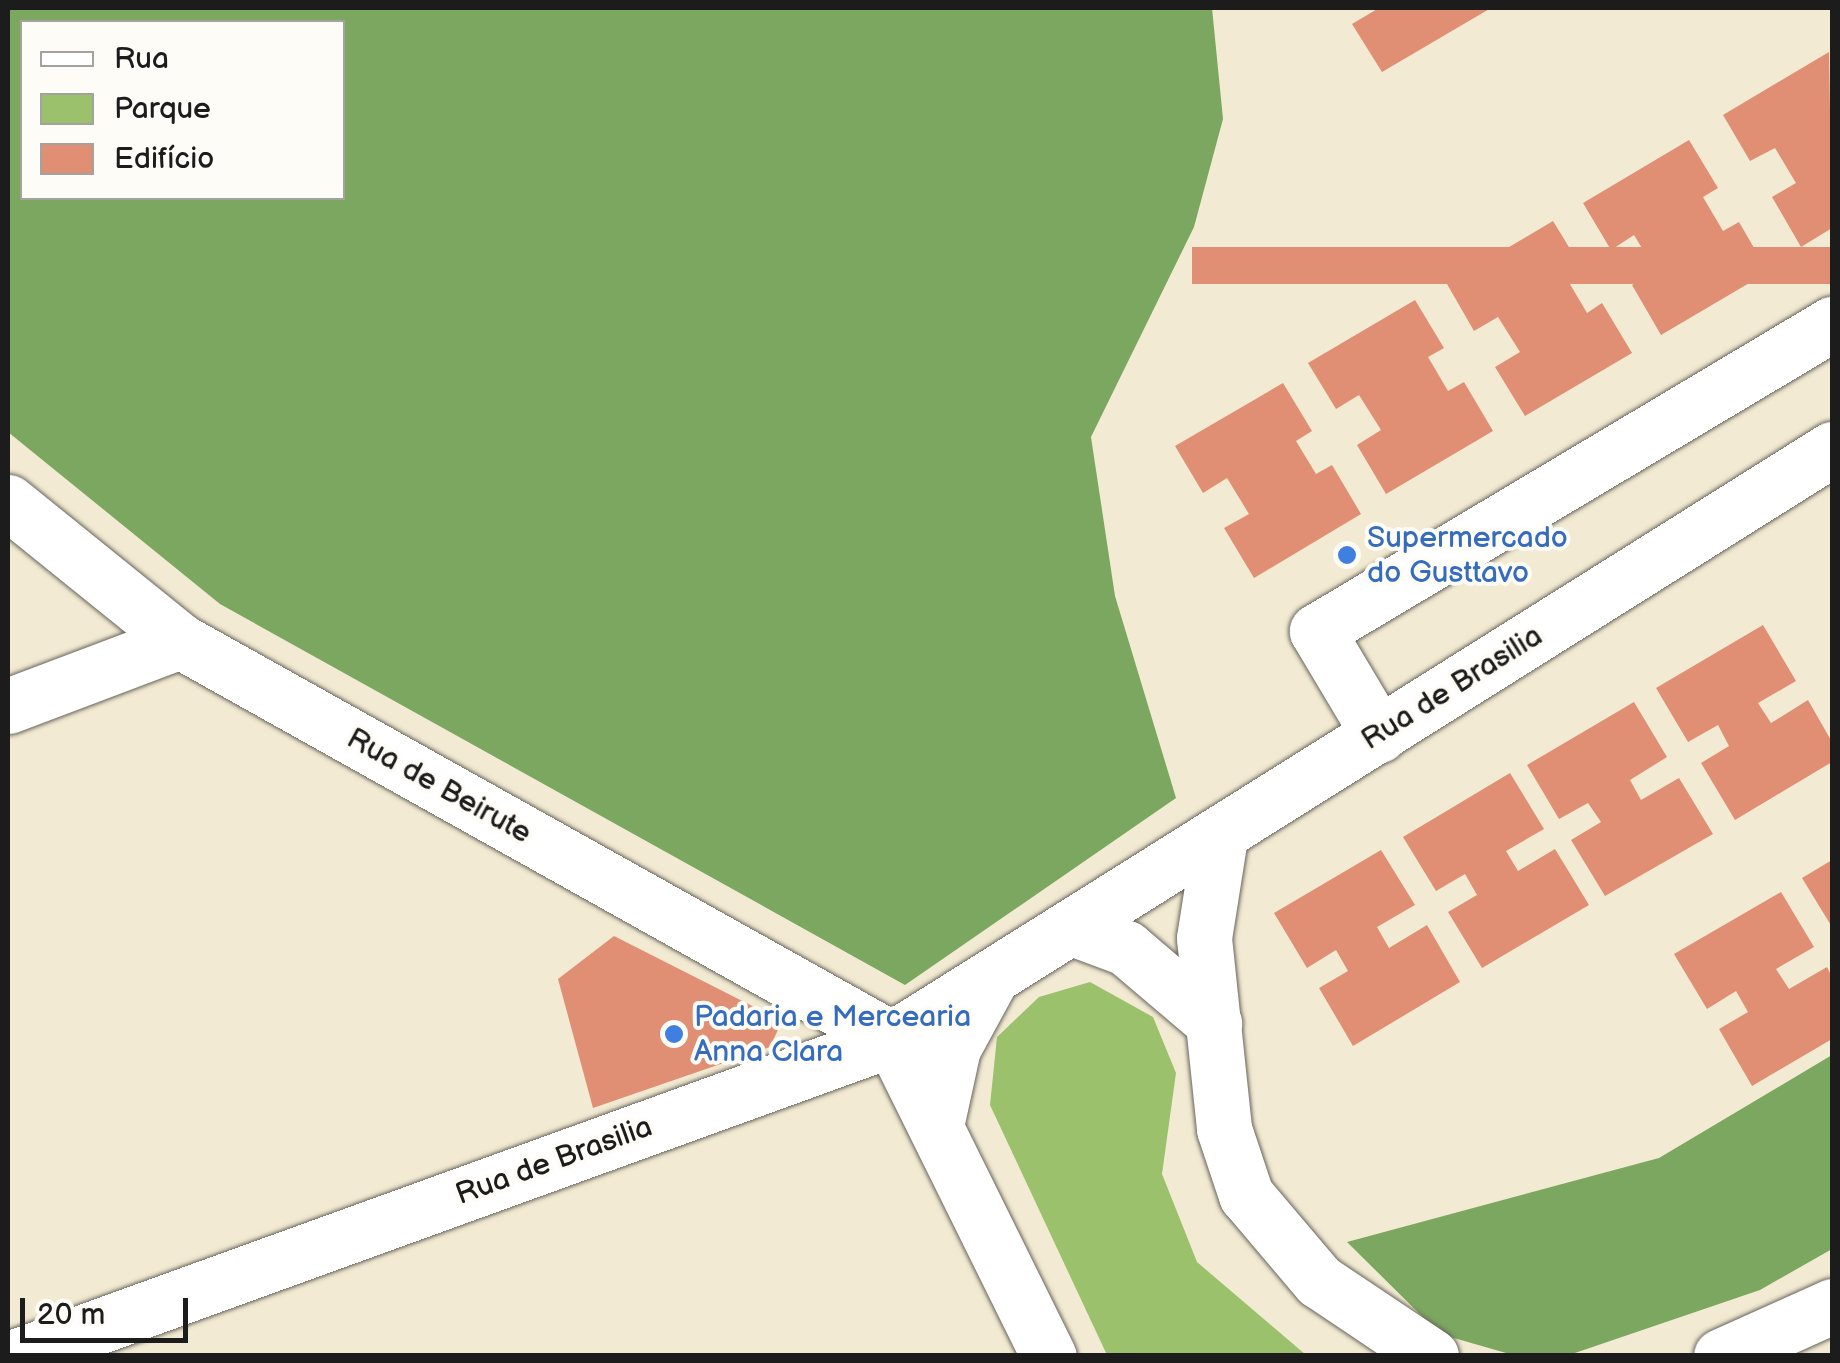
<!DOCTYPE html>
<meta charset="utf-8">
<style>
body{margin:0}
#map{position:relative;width:1840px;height:1363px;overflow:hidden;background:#f2ead2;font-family:"Balsamiq Sans",sans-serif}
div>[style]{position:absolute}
.green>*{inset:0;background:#9bc16c}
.forest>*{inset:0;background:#7ca760}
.building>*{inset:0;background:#e08f74;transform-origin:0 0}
.roads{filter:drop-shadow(0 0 2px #67645c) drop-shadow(0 0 2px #67645c)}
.minor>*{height:55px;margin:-27.5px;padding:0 27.5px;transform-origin:27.5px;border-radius:27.5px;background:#fff}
.dots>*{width:28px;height:28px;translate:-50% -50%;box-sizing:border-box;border:5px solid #fdfcf7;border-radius:50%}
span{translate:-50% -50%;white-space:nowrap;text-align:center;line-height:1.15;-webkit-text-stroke:8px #fdfcf7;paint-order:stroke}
.shop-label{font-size:30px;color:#366cbe}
.left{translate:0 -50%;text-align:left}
.street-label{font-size:30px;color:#1c1c1c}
.frame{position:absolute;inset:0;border:10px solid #1c1c1c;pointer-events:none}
.legend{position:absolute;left:20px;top:20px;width:325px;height:180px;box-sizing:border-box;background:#fdfcf7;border:2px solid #a3a29f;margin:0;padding:12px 18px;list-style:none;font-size:30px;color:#1c1c1c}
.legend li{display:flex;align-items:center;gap:20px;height:50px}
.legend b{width:50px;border:2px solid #a3a29f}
.scale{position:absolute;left:20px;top:1298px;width:168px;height:45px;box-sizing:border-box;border:5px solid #1c1c1c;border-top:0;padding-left:12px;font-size:30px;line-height:35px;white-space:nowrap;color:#1c1c1c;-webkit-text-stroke:8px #fdfcf7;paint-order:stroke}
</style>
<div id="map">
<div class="green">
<div style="clip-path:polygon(1090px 982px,1153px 1017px,1176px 1073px,1162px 1174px,1197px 1262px,1306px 1355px,1107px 1355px,990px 1105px,997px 1037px,1039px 997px)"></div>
</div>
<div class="forest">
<div style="clip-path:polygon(evenodd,8px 8px,1212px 8px,1223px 119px,1194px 227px,1091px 437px,1115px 596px,1176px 798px,905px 985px,220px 604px,8px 432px,8px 8px,22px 22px,342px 22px,342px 198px,22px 198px,22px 22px)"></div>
<div style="clip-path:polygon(1832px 1055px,1832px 1249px,1760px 1290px,1569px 1355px,1513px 1355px,1440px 1334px,1347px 1242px,1659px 1158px)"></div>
</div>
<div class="building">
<div style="clip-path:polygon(1379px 8px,1491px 8px,1382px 72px,1352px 24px)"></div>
<div style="clip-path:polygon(1829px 52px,1832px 228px,1801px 247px,1772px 197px,1796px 183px,1775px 148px,1750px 161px,1723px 115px)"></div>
<div style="clip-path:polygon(1689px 140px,1718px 188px,1703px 197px,1723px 231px,1739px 222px,1768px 272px,1661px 335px,1632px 285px,1656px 271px,1634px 235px,1611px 250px,1583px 203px)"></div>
<div style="clip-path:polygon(1553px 221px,1583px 270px,1567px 279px,1587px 313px,1602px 303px,1632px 353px,1525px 416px,1495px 367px,1520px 352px,1498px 317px,1474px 331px,1447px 284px)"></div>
<div style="left:1832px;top:247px;width:37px;height:640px;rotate:90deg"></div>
<div style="clip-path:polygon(1415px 300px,1444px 348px,1428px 357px,1448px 391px,1464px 382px,1493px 431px,1386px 494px,1357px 445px,1381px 430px,1359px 395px,1336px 409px,1308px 363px)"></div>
<div style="clip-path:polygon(1283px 383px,1312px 431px,1296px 441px,1316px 474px,1332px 465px,1361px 514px,1254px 578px,1224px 528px,1249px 514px,1227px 478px,1203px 493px,1175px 446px)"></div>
<div style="clip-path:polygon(1763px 625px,1796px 681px,1758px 703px,1771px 723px,1808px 700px,1832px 742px,1832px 762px,1735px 820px,1701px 763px,1729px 746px,1718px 725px,1688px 742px,1656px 688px)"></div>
<div style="clip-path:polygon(1634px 702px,1667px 757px,1630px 780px,1641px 800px,1679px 778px,1713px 834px,1605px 896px,1571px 840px,1601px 822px,1588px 803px,1559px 819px,1527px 765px)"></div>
<div style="clip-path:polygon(1510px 773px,1544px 829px,1506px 851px,1518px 871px,1555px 849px,1589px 905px,1482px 968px,1448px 912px,1477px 895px,1465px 874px,1436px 891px,1403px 837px)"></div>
<div style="clip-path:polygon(1381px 850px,1415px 905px,1377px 927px,1389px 948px,1427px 925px,1460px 982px,1353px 1046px,1319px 988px,1348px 971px,1336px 950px,1307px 968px,1274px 913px)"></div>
<div style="clip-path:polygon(1832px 860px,1832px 927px,1802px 878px)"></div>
<div style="clip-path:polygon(1781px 892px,1814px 947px,1776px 969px,1789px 989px,1827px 967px,1832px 977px,1832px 1039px,1752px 1086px,1719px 1029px,1748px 1012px,1736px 991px,1707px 1009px,1674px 954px)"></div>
<div style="clip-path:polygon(614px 936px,782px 1021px,770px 1047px,593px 1108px,558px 979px)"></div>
</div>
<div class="roads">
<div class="minor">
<div style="left:8px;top:502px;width:221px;rotate:38.9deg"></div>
<div style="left:180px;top:641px;width:816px;rotate:29.2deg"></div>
<div style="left:8px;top:706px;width:184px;rotate:-20.7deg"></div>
<div style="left:1379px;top:735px;width:121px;rotate:-120.8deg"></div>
<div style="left:1317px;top:631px;width:600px;rotate:-30.8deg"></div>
<div style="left:1220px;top:837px;width:102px;rotate:99deg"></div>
<div style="left:1204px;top:938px;width:192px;rotate:84deg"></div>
<div style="left:1224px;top:1129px;width:70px;rotate:71.6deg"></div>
<div style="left:1246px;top:1195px;width:113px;rotate:49.7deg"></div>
<div style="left:1319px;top:1281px;width:135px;rotate:33.8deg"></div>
<div style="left:1072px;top:928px;width:58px;rotate:20.3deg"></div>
<div style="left:1126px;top:948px;width:116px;rotate:40.4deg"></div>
<div style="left:892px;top:1039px;width:354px;rotate:63.7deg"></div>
<div style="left:936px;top:1126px;width:80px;rotate:-77.7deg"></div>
<div style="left:953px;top:1048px;width:75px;rotate:-61.4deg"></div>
<div style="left:17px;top:1356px;width:931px;rotate:-19.91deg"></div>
<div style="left:892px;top:1039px;width:1110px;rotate:-32.11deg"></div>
<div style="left:1721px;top:1356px;width:122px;rotate:-24.2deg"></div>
</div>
</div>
<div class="dots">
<div style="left:1347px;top:555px;background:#3f7fe0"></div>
<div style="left:674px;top:1034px;background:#3f7fe0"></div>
</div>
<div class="shop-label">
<span class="left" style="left:1367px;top:555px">Supermercado<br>do Gusttavo</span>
<span class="left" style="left:694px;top:1034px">Padaria e Mercearia<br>Anna Clara</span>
</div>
<div class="street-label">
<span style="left:1452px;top:688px;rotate:-32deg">Rua de Brasilia</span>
<span style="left:439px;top:786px;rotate:29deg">Rua de Beirute</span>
<span style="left:554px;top:1161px;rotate:-20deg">Rua de Brasilia</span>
</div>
<div class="frame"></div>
<ul class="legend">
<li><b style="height:12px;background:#fff"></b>Rua</li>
<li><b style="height:28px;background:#9bc16c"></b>Parque</li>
<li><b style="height:28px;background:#e08f74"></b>Edifício</li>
</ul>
<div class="scale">20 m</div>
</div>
